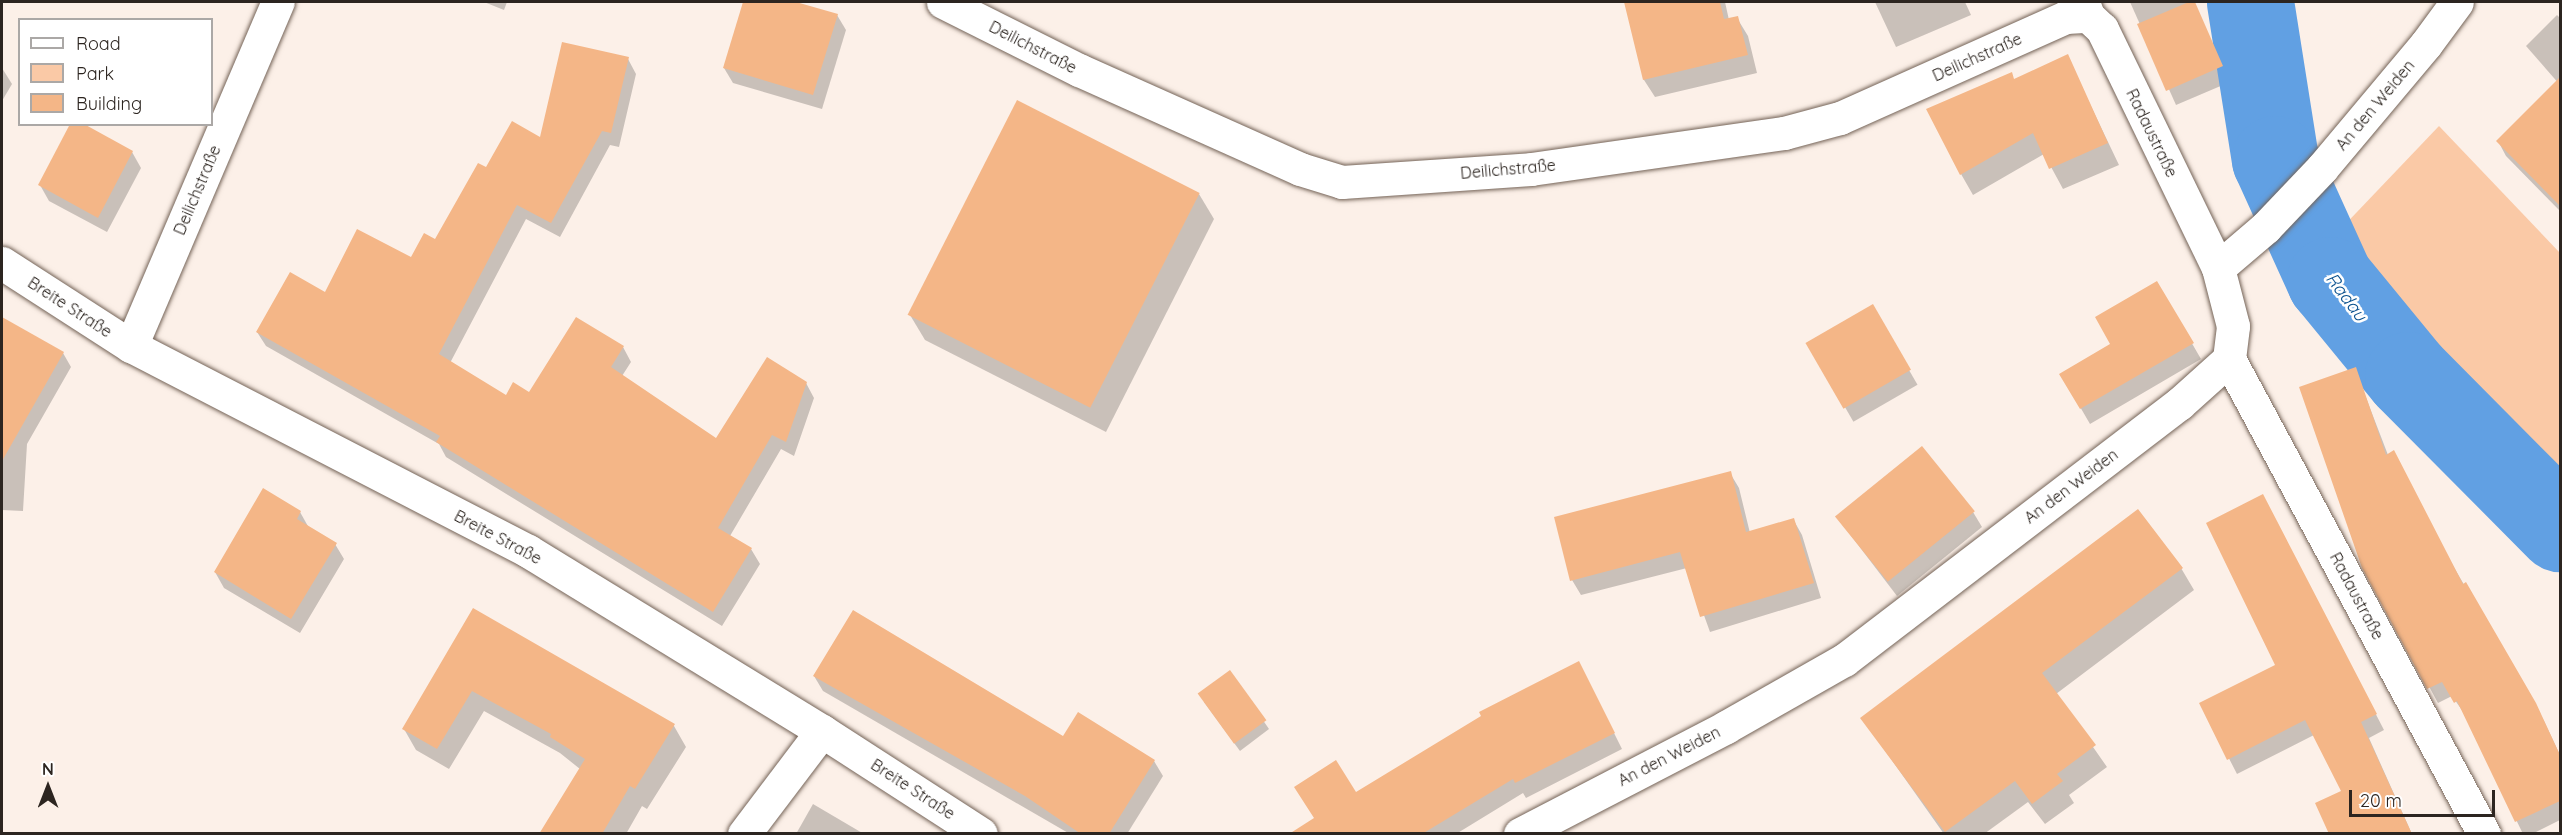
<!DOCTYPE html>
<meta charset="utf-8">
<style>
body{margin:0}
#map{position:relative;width:2562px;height:835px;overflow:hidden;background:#fcf0e8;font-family:Quicksand,sans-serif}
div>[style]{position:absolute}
.green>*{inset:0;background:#fac9a6}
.shadow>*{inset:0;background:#0003;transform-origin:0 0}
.river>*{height:87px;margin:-43.5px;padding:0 43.5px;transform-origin:43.5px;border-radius:43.5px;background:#61a0e3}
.building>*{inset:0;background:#f4b687;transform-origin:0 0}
.roads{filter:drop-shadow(0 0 2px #746357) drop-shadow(0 0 2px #746357)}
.street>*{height:33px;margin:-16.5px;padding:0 16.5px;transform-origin:16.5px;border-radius:16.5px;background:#fff}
.secondary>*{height:33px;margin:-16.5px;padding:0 16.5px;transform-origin:16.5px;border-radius:16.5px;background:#fff}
span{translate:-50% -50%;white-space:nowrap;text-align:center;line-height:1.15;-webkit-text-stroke:5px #fff;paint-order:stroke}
.street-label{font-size:16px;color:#2c2520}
.water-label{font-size:18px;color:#0a518e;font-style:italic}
.frame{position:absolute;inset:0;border:3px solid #2c2520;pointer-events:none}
.legend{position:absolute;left:18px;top:18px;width:195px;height:108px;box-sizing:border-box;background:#fff;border:2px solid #aba8a6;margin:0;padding:8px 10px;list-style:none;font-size:18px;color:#2c2520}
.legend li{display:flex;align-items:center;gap:12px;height:30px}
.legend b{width:30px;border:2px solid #aba8a6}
.north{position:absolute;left:18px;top:757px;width:60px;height:60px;-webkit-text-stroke:4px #fff;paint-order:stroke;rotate:0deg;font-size:16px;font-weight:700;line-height:24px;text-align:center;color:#2c2520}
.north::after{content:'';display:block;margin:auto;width:21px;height:27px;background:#2c2520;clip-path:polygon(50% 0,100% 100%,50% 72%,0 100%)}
.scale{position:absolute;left:2349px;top:790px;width:146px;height:27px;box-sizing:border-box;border:3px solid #2c2520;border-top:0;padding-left:8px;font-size:18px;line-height:21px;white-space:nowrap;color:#2c2520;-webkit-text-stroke:4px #fff;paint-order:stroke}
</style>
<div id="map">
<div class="green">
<div style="clip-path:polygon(2439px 126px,2560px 253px,2560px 497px,2429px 363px,2336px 234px)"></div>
</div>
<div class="shadow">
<div style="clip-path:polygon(484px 2px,507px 2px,504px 10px)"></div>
<div style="clip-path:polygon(744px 2px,791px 2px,837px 15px,846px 30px,822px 109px,733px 83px,724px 68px)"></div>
<div style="clip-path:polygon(1626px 2px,1725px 2px,1729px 20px,1737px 18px,1748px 36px,1757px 73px,1655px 97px,1644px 80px)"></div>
<div style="clip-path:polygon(1875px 2px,1965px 2px,1971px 15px,1896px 47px)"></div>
<div style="clip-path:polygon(2130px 2px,2193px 2px,2230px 82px,2176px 105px)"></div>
<div style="clip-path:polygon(2557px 15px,2560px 18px,2560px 85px,2526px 46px)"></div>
<div style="clip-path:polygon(2067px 56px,2119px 165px,2063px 189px,2044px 154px,1973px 195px,1961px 174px,2014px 80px)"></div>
<div style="clip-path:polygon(628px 59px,636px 74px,619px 147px,610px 145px,560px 237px,526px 219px,450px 363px,507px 397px,530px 394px,623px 347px,631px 362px,622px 376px,717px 440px,806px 383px,814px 398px,794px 456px,781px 449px,730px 536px,751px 549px,760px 564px,722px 626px,446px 457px,439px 444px,266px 346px,257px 332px,326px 294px,412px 259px,436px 241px,487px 170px,541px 139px)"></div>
<div style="clip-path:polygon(2px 68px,12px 84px,2px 101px)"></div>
<div style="clip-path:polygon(2555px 85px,2560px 90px,2560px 211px,2506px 156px,2498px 141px)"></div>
<div style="clip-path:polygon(81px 124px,132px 152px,141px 168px,107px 232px,49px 201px,40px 185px)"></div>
<div style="clip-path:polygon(1199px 194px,1214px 219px,1106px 432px,925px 340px,910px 315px)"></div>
<div style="clip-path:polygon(2157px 283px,2201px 359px,2090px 424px,2061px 374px,2112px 344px)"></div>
<div style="left:1872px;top:306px;width:91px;height:74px;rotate:60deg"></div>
<div style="clip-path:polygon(2px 318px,63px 353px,71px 367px,27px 444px,23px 511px,2px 510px)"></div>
<div style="clip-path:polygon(2355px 369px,2388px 455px,2544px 721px,2560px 755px,2560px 820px,2532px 834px,2523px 834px,2466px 716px,2452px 696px,2438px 703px,2364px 567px)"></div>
<div style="clip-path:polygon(1730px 473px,1739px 488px,1750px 533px,1793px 519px,1802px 535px,1821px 598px,1710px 632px,1687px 568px,1581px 595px,1572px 580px)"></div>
<div style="clip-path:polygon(2271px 511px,2384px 730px,2369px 738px,2412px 834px,2331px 834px,2343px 792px,2314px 735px,2237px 774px,2201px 704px,2277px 666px)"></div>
<div style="clip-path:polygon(300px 512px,309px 528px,335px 544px,344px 559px,300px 633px,224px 588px,215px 572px)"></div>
<div style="clip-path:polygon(1973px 512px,1982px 527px,1897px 596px,1836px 516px)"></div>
<div style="clip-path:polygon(2181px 568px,2194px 590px,2056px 694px,2107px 767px,2069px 795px,2074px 803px,2045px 824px,2028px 802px,1984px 834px,1944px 834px,1862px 718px)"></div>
<div style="clip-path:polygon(474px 610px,674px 726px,686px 747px,647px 809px,642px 806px,626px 834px,541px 834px,580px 769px,560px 753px,484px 711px,449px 769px,416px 750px,404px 729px)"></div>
<div style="clip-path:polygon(1230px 672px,1269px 729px,1240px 751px,1204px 702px)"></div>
<div style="clip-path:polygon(814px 676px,1154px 761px,1163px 776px,1127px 834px,1070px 834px,823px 691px)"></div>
<div style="clip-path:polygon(1587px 679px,1622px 749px,1526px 798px,1523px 793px,1456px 834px,1301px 834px,1356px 794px)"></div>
<div style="clip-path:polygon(813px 804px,864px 834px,796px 834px)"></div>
</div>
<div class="river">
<div style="left:2250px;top:2px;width:159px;rotate:81deg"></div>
<div style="left:2275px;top:159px;width:133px;rotate:65.6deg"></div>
<div style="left:2330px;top:280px;width:123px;rotate:50.6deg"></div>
<div style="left:2408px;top:375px;width:216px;rotate:45.2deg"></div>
</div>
<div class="building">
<div style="clip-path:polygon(743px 2px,796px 2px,838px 14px,813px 95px,723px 68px)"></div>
<div style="clip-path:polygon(1624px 2px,1720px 2px,1724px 19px,1738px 16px,1748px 55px,1643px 80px)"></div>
<div style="clip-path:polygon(2189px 2px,2195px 2px,2223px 66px,2166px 91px,2137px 24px)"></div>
<div style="clip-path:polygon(562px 42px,629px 57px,611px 133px,602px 131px,551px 223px,517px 205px,439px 354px,506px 395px,513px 382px,529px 392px,576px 317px,624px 346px,611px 367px,716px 438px,767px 357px,807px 382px,786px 442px,772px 435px,718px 528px,752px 548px,713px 612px,436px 442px,440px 436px,256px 332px,290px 272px,325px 292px,357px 229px,411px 257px,424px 233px,435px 239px,478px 163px,486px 167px,512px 121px,540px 137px)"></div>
<div style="clip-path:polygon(2068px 54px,2108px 143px,2049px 169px,2033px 133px,1960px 175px,1926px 109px,2012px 72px,2014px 79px)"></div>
<div style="clip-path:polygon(2560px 77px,2560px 206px,2496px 141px)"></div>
<div style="left:1017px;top:100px;width:205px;height:241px;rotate:27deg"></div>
<div style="clip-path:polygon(70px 124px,84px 124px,133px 151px,98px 218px,38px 185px)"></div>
<div style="clip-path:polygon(2157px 281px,2194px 343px,2080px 409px,2059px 374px,2110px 344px,2095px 317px)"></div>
<div style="left:1873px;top:304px;width:76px;height:78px;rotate:60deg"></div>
<div style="clip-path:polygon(2px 317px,64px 352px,2px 461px)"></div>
<div style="clip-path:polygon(2356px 367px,2386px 455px,2394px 450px,2463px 584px,2466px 582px,2536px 703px,2560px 755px,2560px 801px,2515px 822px,2457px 701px,2454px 703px,2442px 682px,2427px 689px,2362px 568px,2299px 387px)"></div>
<div style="left:1922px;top:446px;width:84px;height:112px;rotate:51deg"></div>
<div style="clip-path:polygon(1731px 471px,1746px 532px,1794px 518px,1814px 583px,1700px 617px,1680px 552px,1570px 581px,1554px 517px)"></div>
<div style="clip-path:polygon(263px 488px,301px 511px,297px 519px,337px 543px,291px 619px,214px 572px)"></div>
<div style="clip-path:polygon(2263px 494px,2377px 714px,2361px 722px,2412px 834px,2329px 834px,2315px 803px,2341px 791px,2305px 720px,2227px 760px,2199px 703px,2275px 665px,2206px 523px)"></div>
<div style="clip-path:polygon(2138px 509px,2183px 568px,2042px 673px,2096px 745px,2057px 774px,2063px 781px,2032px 804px,2015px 781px,1945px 832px,1860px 718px)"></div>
<div style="clip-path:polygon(473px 608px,675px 724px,635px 789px,630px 786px,602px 834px,539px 834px,585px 759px,550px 737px,551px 734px,472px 691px,437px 749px,402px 729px)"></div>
<div style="clip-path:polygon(853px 610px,1063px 736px,1078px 712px,1155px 760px,1109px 834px,1081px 834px,1025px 796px,813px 676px)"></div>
<div style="clip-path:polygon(1579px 661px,1615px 733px,1515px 783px,1513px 779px,1422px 834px,1289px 834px,1314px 818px,1294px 787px,1336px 760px,1356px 792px,1481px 716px,1479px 712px)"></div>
<div style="left:1230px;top:670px;width:62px;height:40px;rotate:54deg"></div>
</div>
<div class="roads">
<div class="street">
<div style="left:943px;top:2px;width:152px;rotate:26.6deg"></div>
<div style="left:1079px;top:70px;width:242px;rotate:24.1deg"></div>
<div style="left:1300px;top:169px;width:44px;rotate:17.2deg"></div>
<div style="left:1342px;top:182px;width:189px;rotate:-3.9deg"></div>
<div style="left:1531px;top:169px;width:256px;rotate:-8.1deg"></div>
<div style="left:1784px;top:133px;width:58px;rotate:-15deg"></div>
<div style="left:1840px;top:118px;width:248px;rotate:-24.1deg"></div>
<div style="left:2066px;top:17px;width:22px;rotate:-3deg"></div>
<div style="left:2083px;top:2px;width:15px;rotate:70deg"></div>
<div style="left:2088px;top:16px;width:19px;rotate:43deg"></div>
<div style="left:2102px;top:29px;width:266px;rotate:64.1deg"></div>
<div style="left:131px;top:346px;width:374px;rotate:-66.9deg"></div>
<div style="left:2229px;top:359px;width:539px;rotate:61.77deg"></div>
<div style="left:744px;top:834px;width:129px;rotate:-52.9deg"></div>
<div style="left:1520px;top:834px;width:232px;rotate:-27.4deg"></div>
<div style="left:1726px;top:727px;width:136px;rotate:-29.6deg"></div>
<div style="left:1844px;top:660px;width:422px;rotate:-37.4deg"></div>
<div style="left:2179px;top:404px;width:67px;rotate:-42deg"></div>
<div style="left:2229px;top:359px;width:33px;rotate:-83deg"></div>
<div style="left:2233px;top:326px;width:60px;rotate:-104.5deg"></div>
<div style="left:2218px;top:268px;width:63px;rotate:-40.5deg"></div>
<div style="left:2266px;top:227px;width:81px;rotate:-46.5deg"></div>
<div style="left:2322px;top:168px;width:162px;rotate:-50deg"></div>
<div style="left:2426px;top:44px;width:52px;rotate:-53.6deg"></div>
</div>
<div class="secondary">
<div style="left:2px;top:263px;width:153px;rotate:32.8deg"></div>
<div style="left:131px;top:346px;width:447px;rotate:27.3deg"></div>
<div style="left:528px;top:551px;width:345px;rotate:31.5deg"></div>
<div style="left:822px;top:731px;width:189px;rotate:32.9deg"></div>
</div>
</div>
<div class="street-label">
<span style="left:1033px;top:47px;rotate:27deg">Deilichstraße</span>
<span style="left:1977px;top:57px;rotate:-24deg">Deilichstraße</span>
<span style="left:2375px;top:105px;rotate:-50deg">An den Weiden</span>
<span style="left:2152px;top:133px;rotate:64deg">Radaustraße</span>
<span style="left:1508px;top:169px;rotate:-5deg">Deilichstraße</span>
<span style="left:197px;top:190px;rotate:-67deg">Deilichstraße</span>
<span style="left:70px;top:307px;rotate:33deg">Breite Straße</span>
<span style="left:2071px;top:486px;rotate:-37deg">An den Weiden</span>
<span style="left:498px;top:537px;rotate:28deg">Breite Straße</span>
<span style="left:2357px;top:596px;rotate:62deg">Radaustraße</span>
<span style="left:1669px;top:756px;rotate:-27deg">An den Weiden</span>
<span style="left:913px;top:789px;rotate:33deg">Breite Straße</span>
</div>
<div class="water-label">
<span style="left:2346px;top:297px;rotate:53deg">Radau</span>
</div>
<div class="frame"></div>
<ul class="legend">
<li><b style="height:8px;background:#fff"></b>Road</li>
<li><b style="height:16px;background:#fac9a6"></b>Park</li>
<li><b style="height:16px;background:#f4b687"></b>Building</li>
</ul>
<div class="north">N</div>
<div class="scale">20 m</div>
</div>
